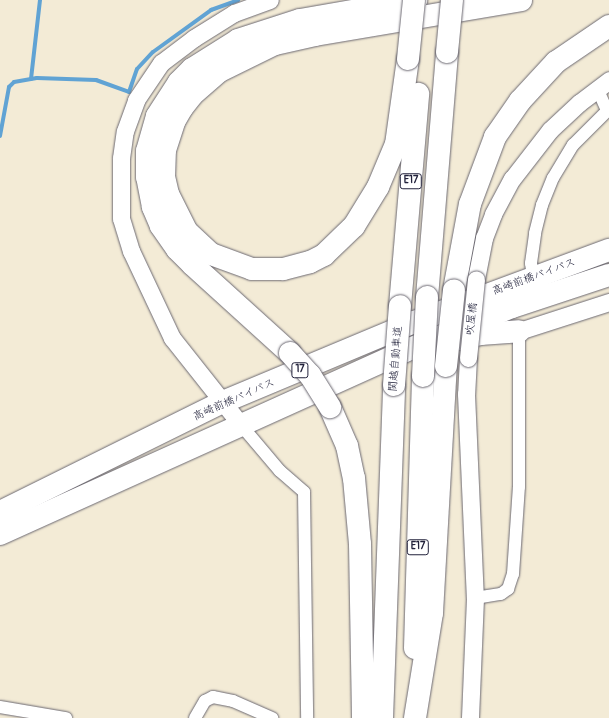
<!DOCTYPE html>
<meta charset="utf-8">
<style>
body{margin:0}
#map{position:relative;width:609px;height:718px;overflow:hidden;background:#f3ebd6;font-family:Pangolin,"Klee One",sans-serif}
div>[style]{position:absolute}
.stream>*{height:4px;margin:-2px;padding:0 2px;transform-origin:2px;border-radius:2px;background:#60a3d4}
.roads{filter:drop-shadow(0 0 1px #6b6871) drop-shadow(0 0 1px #6b6871)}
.street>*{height:12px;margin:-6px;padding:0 6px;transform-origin:6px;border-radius:6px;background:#fff}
.secondary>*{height:17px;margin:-8.5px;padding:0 8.5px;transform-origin:8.5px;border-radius:8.5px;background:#fff}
.highway>*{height:22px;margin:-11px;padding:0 11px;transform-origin:11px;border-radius:11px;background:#fff}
.bridges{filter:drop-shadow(0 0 1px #6b6871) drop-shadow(0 0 1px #6b6871)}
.secondary-bridge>*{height:17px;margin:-8.5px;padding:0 8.5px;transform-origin:8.5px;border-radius:8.5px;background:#fff}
.highway-bridge>*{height:22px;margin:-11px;padding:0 11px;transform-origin:11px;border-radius:11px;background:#fff}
span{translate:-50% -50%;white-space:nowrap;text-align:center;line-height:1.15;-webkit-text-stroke:3px #fff;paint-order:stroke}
.shield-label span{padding:1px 3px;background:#fff;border:1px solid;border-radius:3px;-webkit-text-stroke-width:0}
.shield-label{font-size:10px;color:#22223b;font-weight:700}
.street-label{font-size:11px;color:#22223b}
</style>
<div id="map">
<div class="stream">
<div style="left:31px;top:79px;width:80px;rotate:-83.5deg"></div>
<div style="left:0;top:136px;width:50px;rotate:-79.6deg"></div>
<div style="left:9px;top:87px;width:7px;rotate:-45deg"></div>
<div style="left:14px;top:82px;width:23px;rotate:-10deg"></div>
<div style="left:37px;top:78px;width:59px;rotate:1.9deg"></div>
<div style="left:96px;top:80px;width:35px;rotate:20deg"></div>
<div style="left:129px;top:92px;width:24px;rotate:-71deg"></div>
<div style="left:137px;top:69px;width:23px;rotate:-47deg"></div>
<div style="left:153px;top:52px;width:72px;rotate:-35.9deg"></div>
<div style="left:211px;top:10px;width:29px;rotate:-20deg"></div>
</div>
<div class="roads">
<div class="street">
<div style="left:597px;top:88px;width:24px;rotate:66deg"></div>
<div style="left:533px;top:276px;width:13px;rotate:-99deg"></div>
<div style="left:531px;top:263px;width:30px;rotate:-82deg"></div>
<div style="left:535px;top:233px;width:29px;rotate:-76deg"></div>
<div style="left:542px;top:205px;width:29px;rotate:-68deg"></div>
<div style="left:553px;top:178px;width:39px;rotate:-59deg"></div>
<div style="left:573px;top:145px;width:51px;rotate:-45deg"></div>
<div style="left:241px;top:425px;width:60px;rotate:49.7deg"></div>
<div style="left:280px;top:471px;width:32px;rotate:41deg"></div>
<div style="left:304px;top:492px;width:226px;rotate:89.2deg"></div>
<div style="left:475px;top:598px;width:26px;rotate:-9deg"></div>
<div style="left:501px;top:594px;width:9px;rotate:-36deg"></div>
<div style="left:508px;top:589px;width:16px;rotate:-72deg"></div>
<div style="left:513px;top:574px;width:87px;rotate:-86.1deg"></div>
<div style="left:519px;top:487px;width:156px;rotate:-90deg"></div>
<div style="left:0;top:707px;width:67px;rotate:9.5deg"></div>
<div style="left:195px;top:718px;width:20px;rotate:-60deg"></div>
<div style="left:205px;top:701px;width:9px;rotate:-27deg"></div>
<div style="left:213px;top:697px;width:20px;rotate:11deg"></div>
<div style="left:233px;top:701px;width:43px;rotate:23.6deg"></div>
</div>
<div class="secondary">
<div style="left:476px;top:279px;width:42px;rotate:-79deg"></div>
<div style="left:484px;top:238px;width:26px;rotate:-69deg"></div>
<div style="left:493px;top:214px;width:40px;rotate:-62deg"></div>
<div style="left:512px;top:179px;width:62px;rotate:-52.2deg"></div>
<div style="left:550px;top:130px;width:40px;rotate:-43deg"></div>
<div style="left:579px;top:103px;width:38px;rotate:-37deg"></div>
<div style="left:519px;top:331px;width:95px;rotate:-17.9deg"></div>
<div style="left:468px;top:358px;width:36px;rotate:93deg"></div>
<div style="left:466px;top:394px;width:204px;rotate:87.5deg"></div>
<div style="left:475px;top:598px;width:120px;rotate:92.4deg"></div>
<div style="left:241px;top:425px;width:111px;rotate:-128.4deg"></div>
<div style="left:172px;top:338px;width:96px;rotate:-115.2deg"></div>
<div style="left:131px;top:251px;width:34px;rotate:-107deg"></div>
<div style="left:121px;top:218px;width:60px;rotate:-90deg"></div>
<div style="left:121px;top:158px;width:27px;rotate:-82deg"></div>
<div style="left:125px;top:131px;width:33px;rotate:-70deg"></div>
<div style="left:136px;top:100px;width:45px;rotate:-56deg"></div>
<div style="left:161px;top:63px;width:41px;rotate:-37.1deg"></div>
<div style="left:194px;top:38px;width:47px;rotate:-32deg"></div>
<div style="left:234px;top:13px;width:38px;rotate:-20deg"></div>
</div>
<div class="highway">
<div style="left:408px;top:59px;width:86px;rotate:98deg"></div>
<div style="left:396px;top:144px;width:47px;rotate:112.7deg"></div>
<div style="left:378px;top:187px;width:46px;rotate:121.6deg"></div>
<div style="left:354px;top:226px;width:42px;rotate:136deg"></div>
<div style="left:324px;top:255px;width:16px;rotate:153deg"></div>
<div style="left:310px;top:262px;width:28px;rotate:165deg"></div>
<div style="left:283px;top:269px;width:31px;rotate:180deg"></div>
<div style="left:252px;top:269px;width:44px;rotate:-159.9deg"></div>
<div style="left:211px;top:254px;width:33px;rotate:-137deg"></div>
<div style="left:187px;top:232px;width:42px;rotate:-116.6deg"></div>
<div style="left:168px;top:194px;width:17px;rotate:-103deg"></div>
<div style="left:164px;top:177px;width:27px;rotate:-88deg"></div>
<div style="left:165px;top:150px;width:32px;rotate:-72deg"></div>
<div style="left:175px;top:120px;width:14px;rotate:-60deg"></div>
<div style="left:182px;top:108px;width:16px;rotate:-52deg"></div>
<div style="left:192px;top:95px;width:35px;rotate:-41deg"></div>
<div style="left:218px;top:72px;width:64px;rotate:-26.2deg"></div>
<div style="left:275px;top:44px;width:41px;rotate:-12.7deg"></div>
<div style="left:315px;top:35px;width:209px;rotate:-9.6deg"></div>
<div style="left:454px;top:290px;width:87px;rotate:-79.5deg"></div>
<div style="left:470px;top:204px;width:72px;rotate:-69.5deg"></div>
<div style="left:495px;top:137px;width:44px;rotate:-55.2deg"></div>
<div style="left:520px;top:101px;width:53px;rotate:-47.3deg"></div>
<div style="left:556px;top:62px;width:64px;rotate:-34.2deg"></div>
<div style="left:427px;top:297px;width:246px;rotate:-85.3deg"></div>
<div style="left:400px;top:306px;width:213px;rotate:-85.1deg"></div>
<div style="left:459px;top:339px;width:22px;rotate:-13deg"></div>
<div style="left:480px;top:334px;width:39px;rotate:-4deg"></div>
<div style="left:290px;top:353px;width:132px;rotate:-137.8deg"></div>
<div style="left:192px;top:264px;width:21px;rotate:-135deg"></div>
<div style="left:177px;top:249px;width:28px;rotate:-125deg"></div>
<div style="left:161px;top:226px;width:21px;rotate:-113deg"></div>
<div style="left:153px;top:207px;width:31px;rotate:-101deg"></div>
<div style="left:147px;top:177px;width:26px;rotate:-90deg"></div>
<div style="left:147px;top:151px;width:36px;rotate:-74deg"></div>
<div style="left:157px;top:116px;width:40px;rotate:-57.1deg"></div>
<div style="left:179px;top:82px;width:18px;rotate:-45deg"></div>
<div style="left:192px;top:69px;width:54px;rotate:-32.2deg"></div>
<div style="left:238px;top:40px;width:65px;rotate:-17.9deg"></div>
<div style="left:300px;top:20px;width:118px;rotate:-9.8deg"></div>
<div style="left:330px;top:407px;width:43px;rotate:66.4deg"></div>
<div style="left:347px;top:446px;width:33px;rotate:78deg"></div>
<div style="left:354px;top:478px;width:66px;rotate:84.8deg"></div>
<div style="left:360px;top:544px;width:174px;rotate:89deg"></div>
<div style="left:0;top:512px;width:249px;rotate:-26.3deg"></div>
<div style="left:223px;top:402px;width:207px;rotate:-22.7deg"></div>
<div style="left:414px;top:322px;width:208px;rotate:-20.3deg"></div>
<div style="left:0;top:534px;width:444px;rotate:-24.3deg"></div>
<div style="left:405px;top:351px;width:116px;rotate:-22.4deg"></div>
<div style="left:512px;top:307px;width:102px;rotate:-18.3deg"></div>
<div style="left:415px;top:648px;width:272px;rotate:-88.3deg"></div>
<div style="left:382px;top:718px;width:333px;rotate:-87.9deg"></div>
<div style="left:415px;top:718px;width:106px;rotate:-80.8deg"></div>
<div style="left:432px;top:613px;width:247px;rotate:-86.8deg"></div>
</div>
</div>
<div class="bridges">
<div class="secondary-bridge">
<div style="left:468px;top:358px;width:79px;rotate:-84.2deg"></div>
</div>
<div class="highway-bridge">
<div style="left:447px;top:52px;width:52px;rotate:-84.5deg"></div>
<div style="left:408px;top:59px;width:59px;rotate:-84.2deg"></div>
<div style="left:290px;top:353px;width:30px;rotate:48deg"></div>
<div style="left:310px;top:375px;width:38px;rotate:58deg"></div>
<div style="left:446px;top:366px;width:76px;rotate:-84deg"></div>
<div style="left:423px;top:376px;width:79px;rotate:-87.1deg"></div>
<div style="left:394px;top:385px;width:79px;rotate:-85.7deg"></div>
</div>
</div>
<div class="shield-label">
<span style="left:411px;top:181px">E17</span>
<span style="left:300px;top:370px">17</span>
<span style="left:418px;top:547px">E17</span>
</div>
<div class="street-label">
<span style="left:534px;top:277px;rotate:-20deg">高崎前橋バイパス</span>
<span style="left:472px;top:319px;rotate:-84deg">吹屋橋</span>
<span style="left:396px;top:359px;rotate:-85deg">関越自動車道</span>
<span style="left:234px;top:400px;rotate:-24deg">高崎前橋バイパス</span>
</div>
</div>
